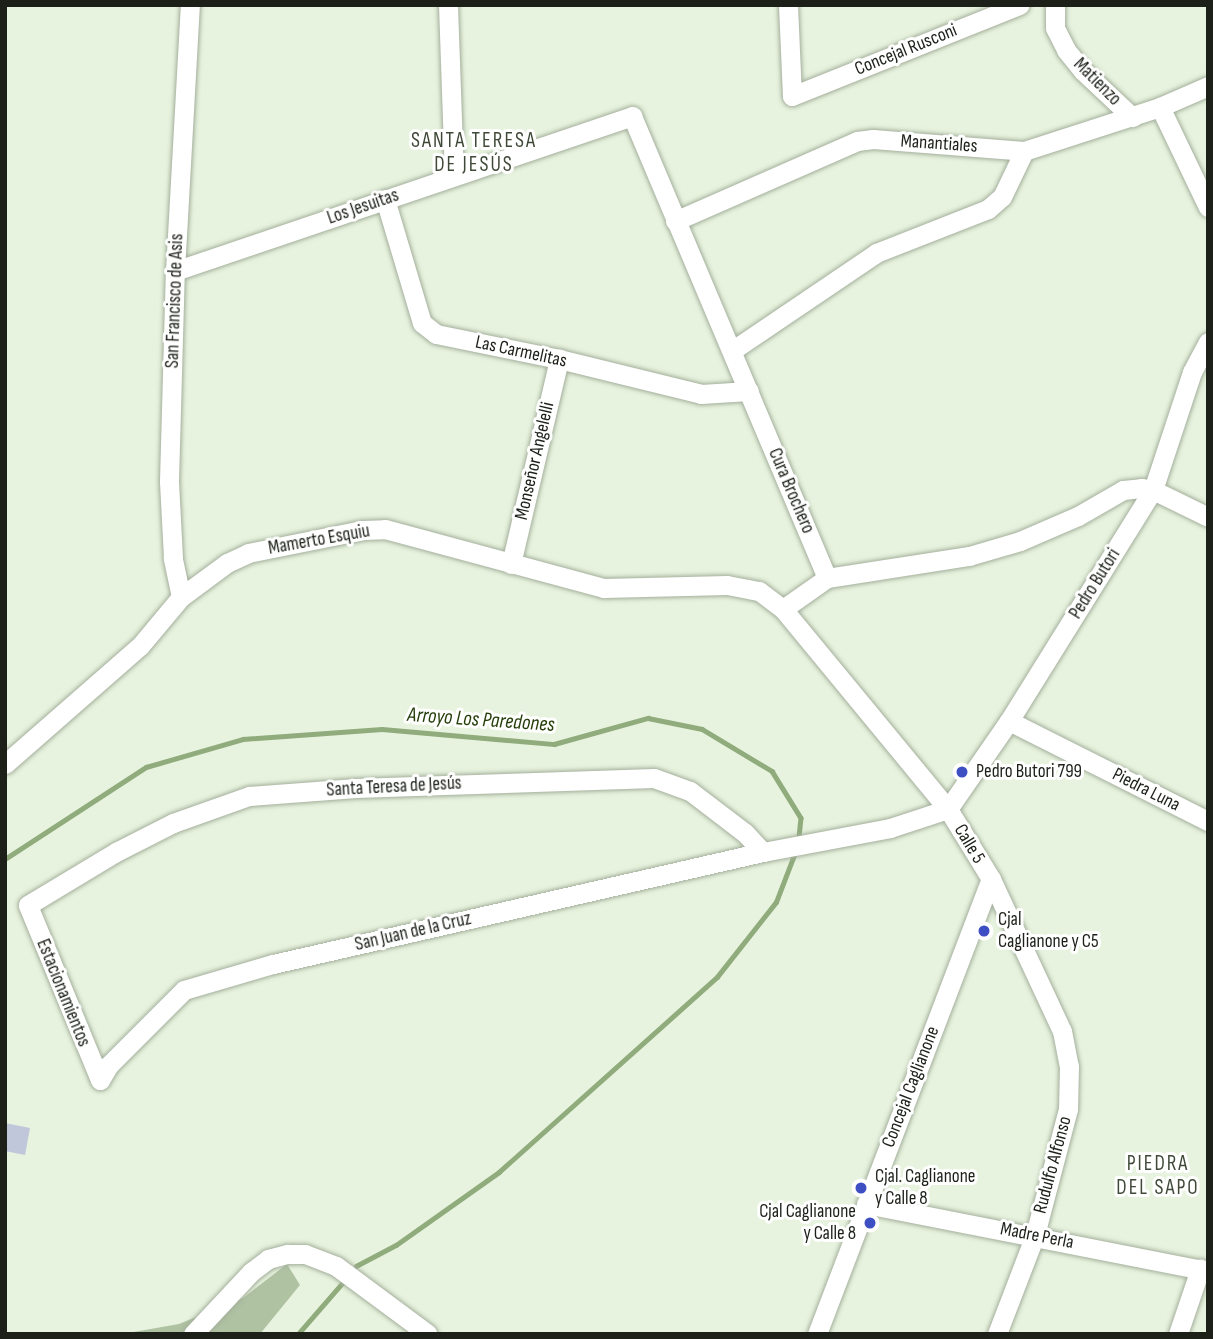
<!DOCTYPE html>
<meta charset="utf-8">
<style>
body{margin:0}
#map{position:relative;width:1213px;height:1339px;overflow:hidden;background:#e7f3de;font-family:"Sofia Sans Condensed",sans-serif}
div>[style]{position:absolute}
.green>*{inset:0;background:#afc2a2}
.stream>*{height:4.5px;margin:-2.25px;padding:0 2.25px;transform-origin:2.25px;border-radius:2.25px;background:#90ab7c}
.building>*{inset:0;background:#c0c7db}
.roads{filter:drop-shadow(0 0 2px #a4af9c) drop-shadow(0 0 2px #a4af9c)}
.minor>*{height:19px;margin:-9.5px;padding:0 9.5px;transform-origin:9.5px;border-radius:9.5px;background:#fff}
.dots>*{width:19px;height:19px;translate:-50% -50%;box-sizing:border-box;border:4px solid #fff;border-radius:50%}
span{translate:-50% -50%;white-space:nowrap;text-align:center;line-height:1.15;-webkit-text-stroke:6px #fff;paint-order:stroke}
.street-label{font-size:19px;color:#1c2019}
.poi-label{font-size:19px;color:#1c2019}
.left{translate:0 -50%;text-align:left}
.right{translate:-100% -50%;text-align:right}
.neighbourhood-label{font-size:21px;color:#3f4938;letter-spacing:2px}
.water-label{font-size:21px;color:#263f0b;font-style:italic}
.frame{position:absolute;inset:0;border:7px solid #1c2019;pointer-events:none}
</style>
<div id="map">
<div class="green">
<div style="clip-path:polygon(287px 1264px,300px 1285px,260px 1334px,122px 1334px,179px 1324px,243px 1298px)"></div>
</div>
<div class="stream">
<div style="left:5px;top:859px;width:168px;rotate:-33.1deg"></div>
<div style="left:146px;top:767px;width:101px;rotate:-16.1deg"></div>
<div style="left:243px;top:739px;width:139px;rotate:-4.1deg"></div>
<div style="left:382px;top:729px;width:173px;rotate:5deg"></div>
<div style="left:554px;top:744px;width:98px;rotate:-15.5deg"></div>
<div style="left:648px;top:718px;width:55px;rotate:11.5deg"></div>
<div style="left:702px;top:729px;width:82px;rotate:31deg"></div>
<div style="left:772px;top:771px;width:55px;rotate:58.3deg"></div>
<div style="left:801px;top:818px;width:20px;rotate:96deg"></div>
<div style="left:356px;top:1266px;width:45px;rotate:-27.7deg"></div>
<div style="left:396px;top:1245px;width:126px;rotate:-35.3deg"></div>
<div style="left:499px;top:1172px;width:292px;rotate:-41.8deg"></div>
<div style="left:717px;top:977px;width:95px;rotate:-51.8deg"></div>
<div style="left:776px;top:902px;width:56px;rotate:-69deg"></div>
<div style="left:298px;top:1334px;width:72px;rotate:-49deg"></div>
</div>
<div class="building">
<div style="clip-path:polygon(5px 1123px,30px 1128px,25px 1155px,5px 1151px)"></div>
</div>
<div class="roads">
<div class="minor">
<div style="left:448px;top:5px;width:169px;rotate:88deg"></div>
<div style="left:788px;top:5px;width:91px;rotate:87.5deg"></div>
<div style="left:792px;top:96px;width:245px;rotate:-21.8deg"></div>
<div style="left:1055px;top:5px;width:23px;rotate:90deg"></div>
<div style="left:1055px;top:28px;width:25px;rotate:63deg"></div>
<div style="left:1066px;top:50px;width:26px;rotate:51deg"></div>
<div style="left:1082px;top:70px;width:69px;rotate:43.2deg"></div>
<div style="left:1160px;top:107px;width:111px;rotate:64.4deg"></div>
<div style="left:385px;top:199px;width:129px;rotate:73.4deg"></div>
<div style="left:422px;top:323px;width:18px;rotate:38deg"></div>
<div style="left:436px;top:334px;width:126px;rotate:11.5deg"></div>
<div style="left:559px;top:359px;width:146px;rotate:13.8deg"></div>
<div style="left:701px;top:394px;width:48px;rotate:-3.6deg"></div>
<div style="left:675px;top:221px;width:199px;rotate:-23.7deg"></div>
<div style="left:857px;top:141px;width:16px;rotate:-7deg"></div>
<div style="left:873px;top:139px;width:151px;rotate:4.5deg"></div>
<div style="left:1024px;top:151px;width:143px;rotate:-17.9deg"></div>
<div style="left:1160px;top:107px;width:52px;rotate:-23.6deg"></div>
<div style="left:175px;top:271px;width:483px;rotate:-18.7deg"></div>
<div style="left:632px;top:116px;width:501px;rotate:67.12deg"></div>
<div style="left:827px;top:578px;width:54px;rotate:144.8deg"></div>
<div style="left:783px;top:609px;width:259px;rotate:50.5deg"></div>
<div style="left:948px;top:809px;width:82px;rotate:58.4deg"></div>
<div style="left:991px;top:879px;width:168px;rotate:65deg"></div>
<div style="left:1062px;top:1031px;width:36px;rotate:79deg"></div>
<div style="left:1069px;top:1066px;width:43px;rotate:91.3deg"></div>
<div style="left:1068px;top:1109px;width:130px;rotate:104.7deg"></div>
<div style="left:1035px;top:1235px;width:106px;rotate:111deg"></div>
<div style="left:733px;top:350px;width:173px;rotate:-34.1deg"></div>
<div style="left:876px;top:253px;width:120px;rotate:-21.4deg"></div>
<div style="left:988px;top:209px;width:18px;rotate:-41deg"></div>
<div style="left:1002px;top:197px;width:51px;rotate:-64.4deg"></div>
<div style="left:511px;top:564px;width:211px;rotate:-76.8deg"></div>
<div style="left:827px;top:578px;width:144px;rotate:-8.8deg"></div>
<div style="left:969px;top:556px;width:53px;rotate:-16.4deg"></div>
<div style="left:1020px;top:541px;width:63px;rotate:-23.3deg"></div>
<div style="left:1078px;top:516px;width:52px;rotate:-30deg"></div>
<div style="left:1123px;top:490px;width:18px;rotate:-6deg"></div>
<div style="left:1141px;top:488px;width:12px;rotate:9deg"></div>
<div style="left:1153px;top:490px;width:61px;rotate:26.1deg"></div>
<div style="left:181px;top:597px;width:40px;rotate:-102deg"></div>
<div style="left:173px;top:558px;width:77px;rotate:-93deg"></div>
<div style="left:169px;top:481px;width:210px;rotate:-88.4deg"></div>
<div style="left:175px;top:271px;width:266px;rotate:-86.8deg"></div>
<div style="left:1009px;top:721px;width:223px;rotate:26.7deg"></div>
<div style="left:5px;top:764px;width:179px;rotate:-41.2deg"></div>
<div style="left:140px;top:646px;width:64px;rotate:-50.1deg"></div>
<div style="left:181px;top:597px;width:57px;rotate:-36.5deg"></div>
<div style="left:227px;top:563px;width:23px;rotate:-25deg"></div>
<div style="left:248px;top:553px;width:116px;rotate:-11.4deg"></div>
<div style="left:362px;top:530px;width:23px;rotate:-2deg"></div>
<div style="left:385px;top:529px;width:227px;rotate:15.1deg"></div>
<div style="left:604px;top:588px;width:123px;rotate:-1.4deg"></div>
<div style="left:727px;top:585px;width:33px;rotate:11deg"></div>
<div style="left:759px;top:591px;width:30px;rotate:37deg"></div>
<div style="left:948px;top:809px;width:107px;rotate:-55.3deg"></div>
<div style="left:1009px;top:721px;width:272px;rotate:-58.1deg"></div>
<div style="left:1153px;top:490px;width:124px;rotate:-71.7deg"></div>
<div style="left:1192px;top:372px;width:34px;rotate:-62deg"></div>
<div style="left:100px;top:1080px;width:189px;rotate:-112.4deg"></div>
<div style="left:28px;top:905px;width:103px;rotate:-31.1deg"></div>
<div style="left:116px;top:852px;width:64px;rotate:-27deg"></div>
<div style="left:173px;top:823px;width:81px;rotate:-19.6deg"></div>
<div style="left:249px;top:796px;width:107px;rotate:-4.3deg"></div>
<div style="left:356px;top:788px;width:298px;rotate:-1.9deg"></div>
<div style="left:654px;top:778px;width:38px;rotate:20deg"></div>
<div style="left:690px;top:791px;width:69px;rotate:37.4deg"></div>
<div style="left:745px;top:833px;width:26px;rotate:47deg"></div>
<div style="left:100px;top:1080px;width:17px;rotate:-59deg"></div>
<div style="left:109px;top:1065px;width:106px;rotate:-45deg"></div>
<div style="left:184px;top:990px;width:93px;rotate:-16.3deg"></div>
<div style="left:273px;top:964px;width:503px;rotate:-12.88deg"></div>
<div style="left:763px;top:852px;width:129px;rotate:-10.7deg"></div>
<div style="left:890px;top:828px;width:61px;rotate:-18.1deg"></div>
<div style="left:866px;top:1204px;width:349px;rotate:11.1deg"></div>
<div style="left:193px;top:1334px;width:85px;rotate:-46.9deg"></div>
<div style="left:251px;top:1272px;width:21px;rotate:-37deg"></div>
<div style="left:268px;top:1259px;width:20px;rotate:-15deg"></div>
<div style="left:287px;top:1254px;width:18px"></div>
<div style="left:305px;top:1254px;width:33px;rotate:21deg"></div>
<div style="left:336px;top:1266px;width:114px;rotate:36.5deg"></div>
<div style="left:817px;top:1334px;width:487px;rotate:-69.1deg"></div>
<div style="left:1178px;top:1334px;width:69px;rotate:-71.3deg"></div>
</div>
</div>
<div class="dots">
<div style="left:962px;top:772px;background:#3d4fc2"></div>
<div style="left:984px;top:931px;background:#3d4fc2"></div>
<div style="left:861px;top:1188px;background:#3d4fc2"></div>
<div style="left:870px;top:1223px;background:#3d4fc2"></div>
</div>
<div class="street-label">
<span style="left:906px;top:50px;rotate:-22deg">Concejal Rusconi</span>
<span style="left:1097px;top:82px;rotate:45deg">Matienzo</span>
<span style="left:939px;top:144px;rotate:4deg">Manantiales</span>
<span style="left:363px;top:207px;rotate:-19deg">Los Jesuitas</span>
<span style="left:175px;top:301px;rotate:-88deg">San Francisco de Asis</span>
<span style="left:521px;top:352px;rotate:12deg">Las Carmelitas</span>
<span style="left:535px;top:461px;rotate:-77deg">Monseñor Angelelli</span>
<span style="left:791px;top:491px;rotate:67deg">Cura Brochero</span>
<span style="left:319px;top:540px;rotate:-10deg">Mamerto Esquiu</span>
<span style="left:1095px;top:584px;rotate:-58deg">Pedro Butori</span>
<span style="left:394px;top:787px;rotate:-3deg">Santa Teresa de Jesús</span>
<span style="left:1146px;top:790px;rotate:27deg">Piedra Luna</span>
<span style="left:969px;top:844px;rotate:59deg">Calle 5</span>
<span style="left:413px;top:932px;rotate:-13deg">San Juan de la Cruz</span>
<span style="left:63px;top:993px;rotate:68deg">Estacionamientos</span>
<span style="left:911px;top:1087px;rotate:-69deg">Concejal Caglianone</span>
<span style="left:1053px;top:1165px;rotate:-75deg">Rudulfo Alfonso</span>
<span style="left:1037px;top:1236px;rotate:11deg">Madre Perla</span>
</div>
<div class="poi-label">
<span class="left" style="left:976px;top:772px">Pedro Butori 799</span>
<span class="left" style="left:998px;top:931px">Cjal<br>Caglianone y C5</span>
<span class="left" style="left:875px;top:1188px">Cjal. Caglianone<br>y Calle 8</span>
<span class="right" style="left:856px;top:1223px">Cjal Caglianone<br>y Calle 8</span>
</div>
<div class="neighbourhood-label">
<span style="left:474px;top:153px">SANTA TERESA<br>DE JESÚS</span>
<span style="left:1158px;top:1176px">PIEDRA<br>DEL SAPO</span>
</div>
<div class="water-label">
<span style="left:481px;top:720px;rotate:4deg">Arroyo Los Paredones</span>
</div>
<div class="frame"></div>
</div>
